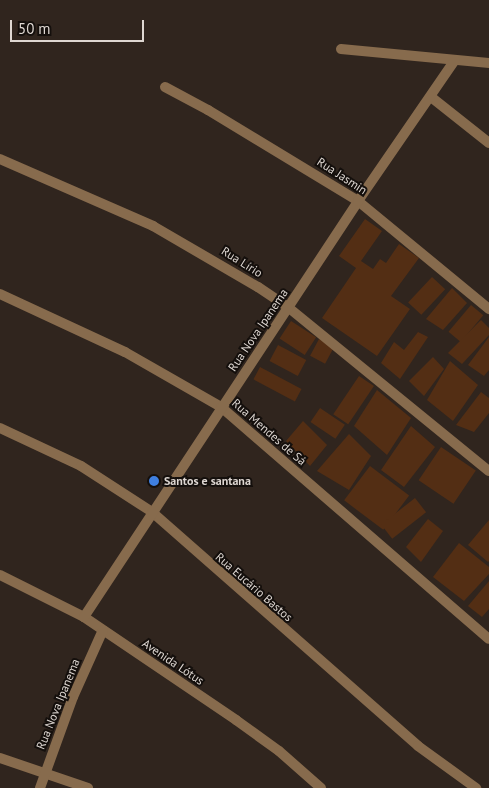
<!DOCTYPE html>
<meta charset="utf-8">
<style>
body{margin:0}
#map{position:relative;width:489px;height:788px;overflow:hidden;background:#30251e;font-family:"PT Sans",sans-serif}
div>[style]{position:absolute}
.building>*{inset:0;background:#532e14;transform-origin:0 0}
.street>*{height:10px;margin:-5px;padding:0 5px;transform-origin:5px;border-radius:5px;background:#876b4d}
.dots>*{width:14px;height:14px;translate:-50% -50%;box-sizing:border-box;border:2px solid #140f0c;border-radius:50%}
span{translate:-50% -50%;white-space:nowrap;text-align:center;line-height:1.15;-webkit-text-stroke:4px #140f0c;paint-order:stroke}
.street-label{font-size:12px;color:#ded7d2}
.poi-label{font-size:12px;color:#ded7d2;font-weight:700}
.left{translate:0 -50%;text-align:left}
.scale{position:absolute;left:10px;top:20px;width:134px;height:22px;box-sizing:border-box;border:2px solid #ded7d2;border-top:0;padding-left:6px;font-size:15px;line-height:18px;white-space:nowrap;color:#ded7d2;-webkit-text-stroke:4px #140f0c;paint-order:stroke}
</style>
<div id="map">
<div class="building">
<div style="clip-path:polygon(365px 219px,382px 231px,361px 261px,373px 269px,380px 259px,386px 263px,399px 244px,419px 258px,391px 296px,410px 309px,377px 356px,322px 318px,356px 268px,339px 256px)"></div>
<div style="left:432px;top:277px;width:18px;height:35px;rotate:43deg"></div>
<div style="clip-path:polygon(452px 288px,467px 303px,443px 330px,426px 319px)"></div>
<div style="left:471px;top:305px;width:16px;height:35px;rotate:40deg"></div>
<div style="clip-path:polygon(481px 320px,489px 328px,489px 335px,462px 364px,448px 353px)"></div>
<div style="left:291px;top:321px;width:30px;height:21px;rotate:33deg"></div>
<div style="clip-path:polygon(418px 332px,428px 337px,400px 379px,381px 363px,394px 342px,404px 350px)"></div>
<div style="clip-path:polygon(489px 337px,489px 370px,484px 376px,468px 365px)"></div>
<div style="left:319px;top:339px;width:17px;height:19px;rotate:28deg"></div>
<div style="left:278px;top:345px;width:32px;height:18px;rotate:28deg"></div>
<div style="clip-path:polygon(433px 357px,444px 369px,424px 396px,409px 381px)"></div>
<div style="clip-path:polygon(450px 361px,478px 385px,453px 421px,427px 400px)"></div>
<div style="left:260px;top:367px;width:47px;height:14px;rotate:28deg"></div>
<div style="left:359px;top:376px;width:18px;height:46px;rotate:34deg"></div>
<div style="clip-path:polygon(377px 390px,411px 418px,387px 455px,354px 426px)"></div>
<div style="clip-path:polygon(481px 392px,489px 398px,489px 413px,474px 432px,456px 425px)"></div>
<div style="left:320px;top:408px;width:30px;height:17px;rotate:34deg"></div>
<div style="clip-path:polygon(303px 421px,327px 445px,310px 466px,286px 441px)"></div>
<div style="clip-path:polygon(411px 426px,435px 447px,404px 487px,381px 470px)"></div>
<div style="clip-path:polygon(349px 434px,371px 456px,349px 490px,317px 471px)"></div>
<div style="left:441px;top:447px;width:42px;height:40px;rotate:34deg"></div>
<div style="left:370px;top:466px;width:49px;height:43px;rotate:37deg"></div>
<div style="left:415px;top:498px;width:18px;height:43px;rotate:52deg"></div>
<div style="clip-path:polygon(428px 519px,443px 531px,421px 562px,406px 547px)"></div>
<div style="clip-path:polygon(489px 520px,489px 561px,488px 562px,468px 545px)"></div>
<div style="clip-path:polygon(459px 543px,489px 567px,489px 574px,464px 601px,433px 577px)"></div>
<div style="clip-path:polygon(489px 581px,489px 609px,482px 617px,468px 606px)"></div>
</div>
<div class="street">
<div style="left:341px;top:49px;width:149px;rotate:5.4deg"></div>
<div style="left:165px;top:87px;width:49px;rotate:28.1deg"></div>
<div style="left:208px;top:110px;width:175px;rotate:31.2deg"></div>
<div style="left:358px;top:201px;width:170px;rotate:39.5deg"></div>
<div style="left:431px;top:97px;width:74px;rotate:38.4deg"></div>
<div style="left:0;top:159px;width:167px;rotate:23.6deg"></div>
<div style="left:153px;top:226px;width:121px;rotate:30.2deg"></div>
<div style="left:258px;top:287px;width:37px;rotate:34deg"></div>
<div style="left:289px;top:308px;width:258px;rotate:39.2deg"></div>
<div style="left:0;top:294px;width:138px;rotate:24.9deg"></div>
<div style="left:125px;top:352px;width:111px;rotate:29.8deg"></div>
<div style="left:221px;top:407px;width:354px;rotate:40.9deg"></div>
<div style="left:0;top:428px;width:89px;rotate:25.1deg"></div>
<div style="left:81px;top:466px;width:85px;rotate:32.9deg"></div>
<div style="left:152px;top:512px;width:354px;rotate:41.3deg"></div>
<div style="left:418px;top:746px;width:72px;rotate:35.9deg"></div>
<div style="left:0;top:575px;width:94px;rotate:26.6deg"></div>
<div style="left:84px;top:617px;width:184px;rotate:34.1deg"></div>
<div style="left:236px;top:720px;width:53px;rotate:35.8deg"></div>
<div style="left:279px;top:751px;width:56px;rotate:41.4deg"></div>
<div style="left:84px;top:617px;width:498px;rotate:-56.6deg"></div>
<div style="left:358px;top:201px;width:171px;rotate:-55.5deg"></div>
<div style="left:0;top:758px;width:93px;rotate:18.8deg"></div>
<div style="left:40px;top:788px;width:97px;rotate:-70.1deg"></div>
<div style="left:73px;top:697px;width:73px;rotate:-65.9deg"></div>
</div>
<div class="dots">
<div style="left:154px;top:481px;background:#3f7fe0"></div>
</div>
<div class="street-label">
<span style="left:342px;top:176px;rotate:33deg">Rua Jasmin</span>
<span style="left:242px;top:262px;rotate:32deg">Rua Lírio</span>
<span style="left:258px;top:330px;rotate:-56deg">Rua Nova Ipanema</span>
<span style="left:269px;top:432px;rotate:41deg">Rua Mendes de Sá</span>
<span style="left:254px;top:587px;rotate:41deg">Rua Eucário Bastos</span>
<span style="left:173px;top:662px;rotate:34deg">Avenida Lótus</span>
<span style="left:58px;top:704px;rotate:-68deg">Rua Nova Ipanema</span>
</div>
<div class="poi-label">
<span class="left" style="left:164px;top:481px">Santos e santana</span>
</div>
<div class="scale">50 m</div>
</div>
